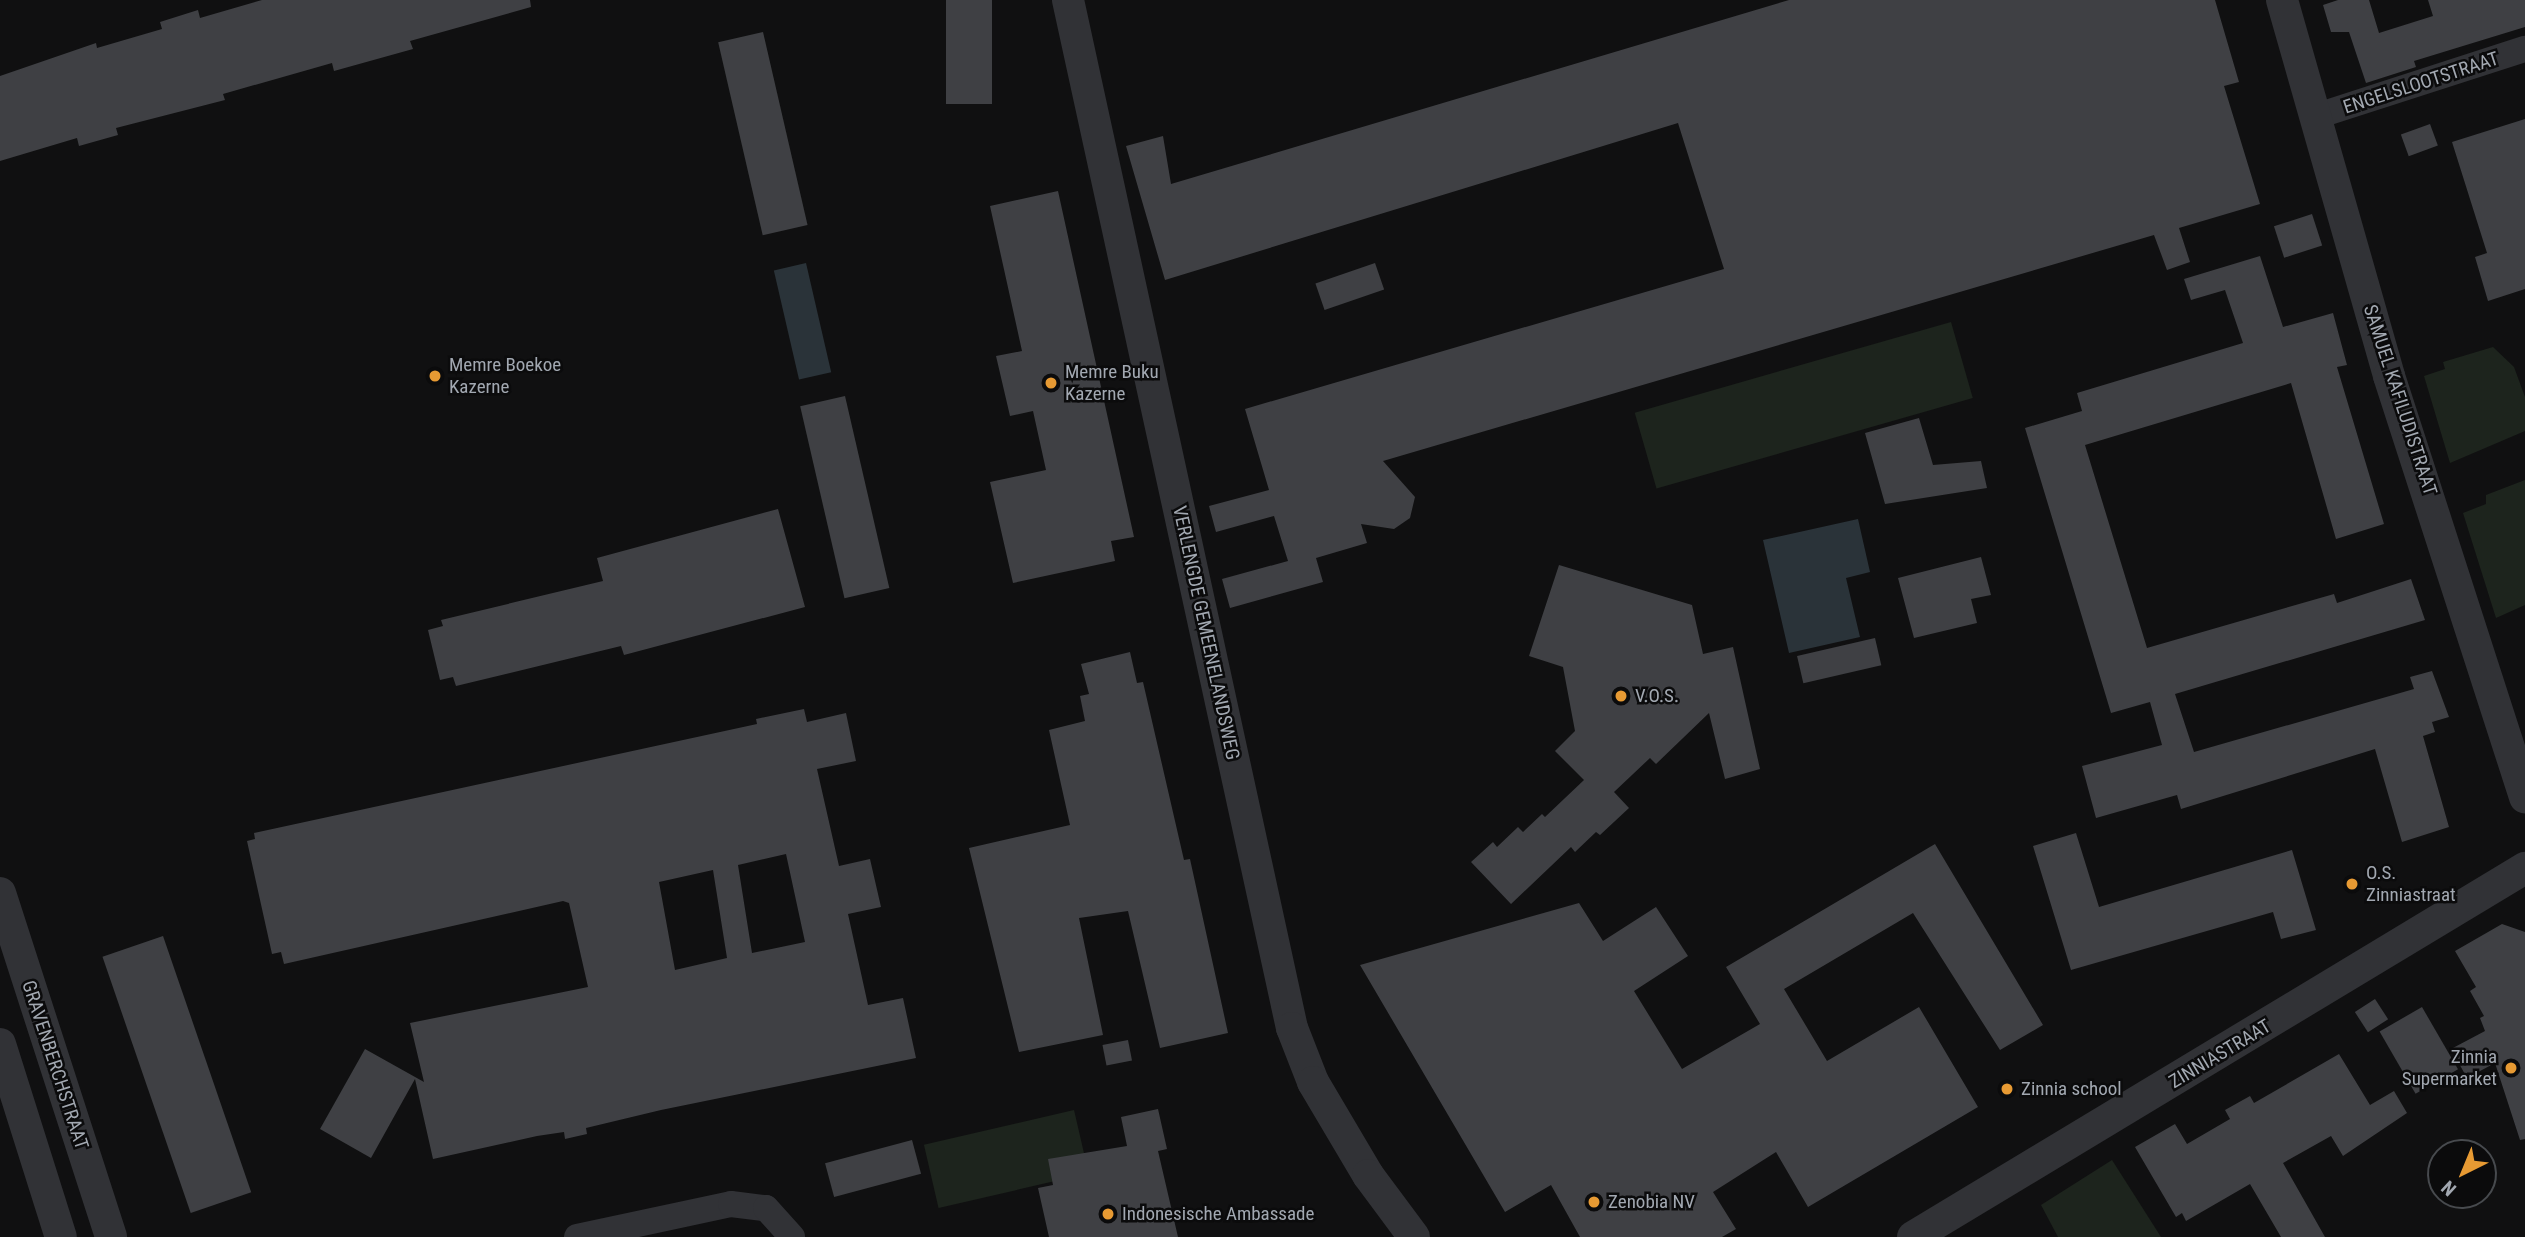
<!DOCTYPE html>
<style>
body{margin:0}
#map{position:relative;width:2525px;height:1237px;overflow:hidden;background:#101011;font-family:"Roboto Condensed",sans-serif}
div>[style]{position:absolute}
.green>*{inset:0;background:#1d241d;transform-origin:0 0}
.water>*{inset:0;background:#2a3339;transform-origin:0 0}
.building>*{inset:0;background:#3f4044;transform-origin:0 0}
.minor>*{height:26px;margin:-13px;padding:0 13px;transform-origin:13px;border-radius:13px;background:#313236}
.tertiary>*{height:32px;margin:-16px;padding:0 16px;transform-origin:16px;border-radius:16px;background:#313236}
.dots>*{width:19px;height:19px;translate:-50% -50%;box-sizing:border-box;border:4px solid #0b0b0c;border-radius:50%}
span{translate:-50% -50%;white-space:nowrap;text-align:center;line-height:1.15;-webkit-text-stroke:5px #0b0b0c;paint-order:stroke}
.street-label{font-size:19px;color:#a2a8b1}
.poi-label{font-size:19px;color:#a2a8b1}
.left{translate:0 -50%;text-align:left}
.right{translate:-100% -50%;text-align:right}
.north{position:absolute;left:2427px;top:1139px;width:70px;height:70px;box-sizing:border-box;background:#0b0b0c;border:2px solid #474a4e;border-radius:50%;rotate:223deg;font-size:19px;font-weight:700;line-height:28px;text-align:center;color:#a2a8b1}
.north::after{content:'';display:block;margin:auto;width:24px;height:32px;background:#e79a33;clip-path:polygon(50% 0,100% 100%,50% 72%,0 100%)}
</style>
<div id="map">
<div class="green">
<div style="left:1951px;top:322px;width:79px;height:329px;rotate:74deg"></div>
<div style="clip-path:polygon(2493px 347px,2514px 367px,2525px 397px,2525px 431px,2450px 463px,2424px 376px,2445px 369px,2443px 362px)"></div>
<div style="clip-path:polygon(2525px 480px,2525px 605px,2496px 618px,2463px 513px,2486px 504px,2486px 495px)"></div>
<div style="left:1074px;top:1110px;width:65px;height:154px;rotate:77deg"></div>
<div style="clip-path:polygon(2112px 1160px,2161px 1237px,2058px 1237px,2041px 1205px)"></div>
</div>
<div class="water">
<div style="left:806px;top:263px;width:112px;height:33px;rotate:77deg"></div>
<div style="clip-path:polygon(1858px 519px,1870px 572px,1846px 578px,1860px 637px,1789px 653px,1763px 540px)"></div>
</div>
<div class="building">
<div style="clip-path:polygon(262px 0,530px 0,531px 7px,410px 41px,413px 49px,334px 71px,332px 63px,223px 94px,225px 100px,116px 128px,118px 135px,79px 146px,77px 138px,0 161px,0 76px,96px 43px,97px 48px,162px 29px,160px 22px,198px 10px,200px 18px)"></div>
<div style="left:946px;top:0;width:46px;height:104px"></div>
<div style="clip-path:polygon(1789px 0,2215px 0,2239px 82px,2224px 86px,2260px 204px,2179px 228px,2190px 262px,2167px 270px,2154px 235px,1383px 461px,1415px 497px,1410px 518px,1394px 529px,1361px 524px,1367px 543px,1316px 558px,1323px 582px,1230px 608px,1222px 579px,1288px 561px,1274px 516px,1216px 532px,1209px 506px,1269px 490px,1245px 409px,1724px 269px,1678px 123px,1165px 280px,1126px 146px,1163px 136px,1171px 184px)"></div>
<div style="clip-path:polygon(2338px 0,2369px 0,2379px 33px,2433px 16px,2428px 0,2525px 0,2525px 27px,2414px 61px,2416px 67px,2366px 83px,2349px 32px,2331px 32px,2323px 5px)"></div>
<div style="left:763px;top:32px;width:198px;height:46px;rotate:77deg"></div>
<div style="clip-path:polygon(2525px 119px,2525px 289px,2488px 301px,2475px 257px,2487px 253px,2452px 142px)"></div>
<div style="left:2430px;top:124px;width:23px;height:31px;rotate:70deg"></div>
<div style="clip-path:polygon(1058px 191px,1134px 537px,1111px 541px,1115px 561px,1013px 583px,990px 482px,1046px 470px,1033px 411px,1010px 416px,996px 356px,1022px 351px,990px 206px)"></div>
<div style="left:2312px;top:214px;width:33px;height:40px;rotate:72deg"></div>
<div style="clip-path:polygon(2260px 256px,2283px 327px,2333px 313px,2347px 365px,2337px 367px,2384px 524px,2336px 539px,2291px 383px,2085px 445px,2147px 648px,2334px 594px,2337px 603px,2411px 579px,2425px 620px,2175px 694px,2194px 752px,2414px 689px,2410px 677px,2432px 671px,2449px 717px,2432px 722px,2435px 732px,2423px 736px,2449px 827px,2402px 842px,2375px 749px,2181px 809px,2177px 795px,2096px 818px,2082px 766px,2162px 745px,2150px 702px,2111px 713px,2025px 428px,2082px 411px,2077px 393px,2243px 343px,2225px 290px,2191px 300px,2184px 279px)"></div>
<div style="left:1375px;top:263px;width:28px;height:63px;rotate:71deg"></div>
<div style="left:845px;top:396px;width:197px;height:46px;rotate:77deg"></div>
<div style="clip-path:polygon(1919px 418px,1933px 465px,1981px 461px,1987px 488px,1885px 504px,1865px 433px)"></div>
<div style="clip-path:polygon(778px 509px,805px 607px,624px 655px,621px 646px,456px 686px,453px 677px,440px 680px,428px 630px,443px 626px,441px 620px,603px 581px,597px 558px)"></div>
<div style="clip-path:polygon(1981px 557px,1991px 595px,1971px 599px,1977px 623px,1914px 638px,1898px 578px)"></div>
<div style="clip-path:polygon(1559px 565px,1692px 605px,1703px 654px,1733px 647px,1760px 769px,1725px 779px,1709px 713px,1656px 764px,1650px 758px,1614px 792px,1629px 808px,1600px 835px,1596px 832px,1575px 852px,1571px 847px,1511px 904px,1471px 862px,1493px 842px,1497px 847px,1518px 827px,1523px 832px,1542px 814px,1545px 817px,1584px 780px,1555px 751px,1575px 731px,1563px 667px,1529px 656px)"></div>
<div style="left:1875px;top:638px;width:28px;height:80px;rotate:77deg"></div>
<div style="clip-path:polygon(1130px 652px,1137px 683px,1143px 682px,1184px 860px,1190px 859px,1228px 1033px,1160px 1048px,1128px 911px,1079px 918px,1103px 1035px,1019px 1052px,969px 848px,1070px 825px,1049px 730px,1085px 721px,1080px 696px,1089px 694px,1081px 664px)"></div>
<div style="clip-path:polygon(evenodd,804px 709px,807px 722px,846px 713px,856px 761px,817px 769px,839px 866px,870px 859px,881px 907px,848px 914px,868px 1005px,903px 998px,916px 1058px,661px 1110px,586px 1128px,587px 1134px,565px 1139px,564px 1132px,537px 1136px,433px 1159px,415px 1079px,371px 1158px,320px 1129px,365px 1049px,424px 1082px,410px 1023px,588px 987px,569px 903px,563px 901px,284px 964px,281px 952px,272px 954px,247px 841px,255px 839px,254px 833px,757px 724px,756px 719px,804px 709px,786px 854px,805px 942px,752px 953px,738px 865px,786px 854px,804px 709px,713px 870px,727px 958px,675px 970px,659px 882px,713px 870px)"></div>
<div style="clip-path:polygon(2076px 833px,2099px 907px,2292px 850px,2316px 930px,2281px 939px,2273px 912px,2071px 970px,2033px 846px)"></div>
<div style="clip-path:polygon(1935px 844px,2043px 1025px,2000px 1050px,1913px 913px,1784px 989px,1827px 1061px,1919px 1007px,1978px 1107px,1808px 1207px,1776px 1152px,1713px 1192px,1736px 1229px,1722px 1237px,1580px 1237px,1551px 1185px,1505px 1212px,1360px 965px,1579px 903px,1603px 941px,1656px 907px,1688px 956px,1634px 991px,1682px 1069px,1760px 1024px,1726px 967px)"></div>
<div style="clip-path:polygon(2502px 924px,2525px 932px,2525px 1139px,2520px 1140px,2495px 1063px,2467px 1078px,2451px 1049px,2485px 1031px,2480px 1018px,2484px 1016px,2470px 991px,2476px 987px,2455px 951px)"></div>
<div style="left:163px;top:936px;width:271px;height:64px;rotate:71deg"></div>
<div style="left:2375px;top:999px;width:24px;height:24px;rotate:57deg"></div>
<div style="left:2422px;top:1007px;width:72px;height:49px;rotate:60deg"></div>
<div style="left:1128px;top:1040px;width:21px;height:26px;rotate:79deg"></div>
<div style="clip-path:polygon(2339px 1054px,2370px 1105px,2394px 1091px,2407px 1113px,2343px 1156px,2331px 1136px,2283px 1163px,2325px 1237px,2281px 1237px,2250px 1184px,2186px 1221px,2182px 1213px,2176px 1217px,2135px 1147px,2175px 1124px,2187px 1144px,2230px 1119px,2225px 1110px,2250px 1096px,2254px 1103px)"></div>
<div style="clip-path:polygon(1158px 1109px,1167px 1149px,1158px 1151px,1178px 1237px,1049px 1237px,1038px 1188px,1053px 1185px,1048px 1159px,1127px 1146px,1121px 1117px)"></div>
<div style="left:912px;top:1140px;width:35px;height:90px;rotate:75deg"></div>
</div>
<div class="minor">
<div style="left:2317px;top:116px;width:219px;rotate:-17.9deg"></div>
<div style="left:577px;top:1237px;width:157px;rotate:-12.1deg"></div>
<div style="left:731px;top:1204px;width:35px;rotate:7deg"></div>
<div style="left:766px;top:1208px;width:39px;rotate:48deg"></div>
</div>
<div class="tertiary">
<div style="left:1068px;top:0;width:1052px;rotate:77.71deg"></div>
<div style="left:1292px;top:1028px;width:58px;rotate:68.7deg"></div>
<div style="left:1313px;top:1082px;width:108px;rotate:59.4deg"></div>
<div style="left:1368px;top:1175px;width:77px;rotate:53.4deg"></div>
<div style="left:2282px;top:0;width:391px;rotate:74.1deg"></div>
<div style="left:2389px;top:376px;width:443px;rotate:72.1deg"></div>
<div style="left:0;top:893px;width:361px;rotate:72.1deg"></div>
<div style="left:0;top:1044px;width:202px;rotate:72.5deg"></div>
<div style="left:1913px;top:1237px;width:715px;rotate:-31.09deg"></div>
</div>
<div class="dots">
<div style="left:435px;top:376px;background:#e79a33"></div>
<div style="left:1051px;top:383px;background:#e79a33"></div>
<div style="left:1621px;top:696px;background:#e79a33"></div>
<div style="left:2352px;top:884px;background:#e79a33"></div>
<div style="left:2511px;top:1068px;background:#e79a33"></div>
<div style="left:2007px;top:1089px;background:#e79a33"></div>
<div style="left:1594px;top:1202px;background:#e79a33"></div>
<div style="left:1108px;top:1214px;background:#e79a33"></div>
</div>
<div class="street-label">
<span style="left:2421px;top:83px;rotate:-18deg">ENGELSLOOTSTRAAT</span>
<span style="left:2400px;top:400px;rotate:72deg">SAMUEL KAFILUDISTRAAT</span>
<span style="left:1206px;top:633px;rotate:78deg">VERLENGDE GEMEENELANDSWEG</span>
<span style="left:2220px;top:1054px;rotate:-31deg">ZINNIASTRAAT</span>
<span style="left:55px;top:1065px;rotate:72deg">GRAVENBERCHSTRAAT</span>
</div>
<div class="poi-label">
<span class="left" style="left:449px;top:376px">Memre Boekoe<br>Kazerne</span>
<span class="left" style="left:1065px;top:383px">Memre Buku<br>Kazerne</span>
<span class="left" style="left:1635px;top:696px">V.O.S.</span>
<span class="left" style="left:2366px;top:884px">O.S.<br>Zinniastraat</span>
<span class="right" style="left:2497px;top:1068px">Zinnia<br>Supermarket</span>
<span class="left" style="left:2021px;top:1089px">Zinnia school</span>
<span class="left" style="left:1608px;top:1202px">Zenobia NV</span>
<span class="left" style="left:1122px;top:1214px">Indonesische Ambassade</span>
</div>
<div class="north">N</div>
</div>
